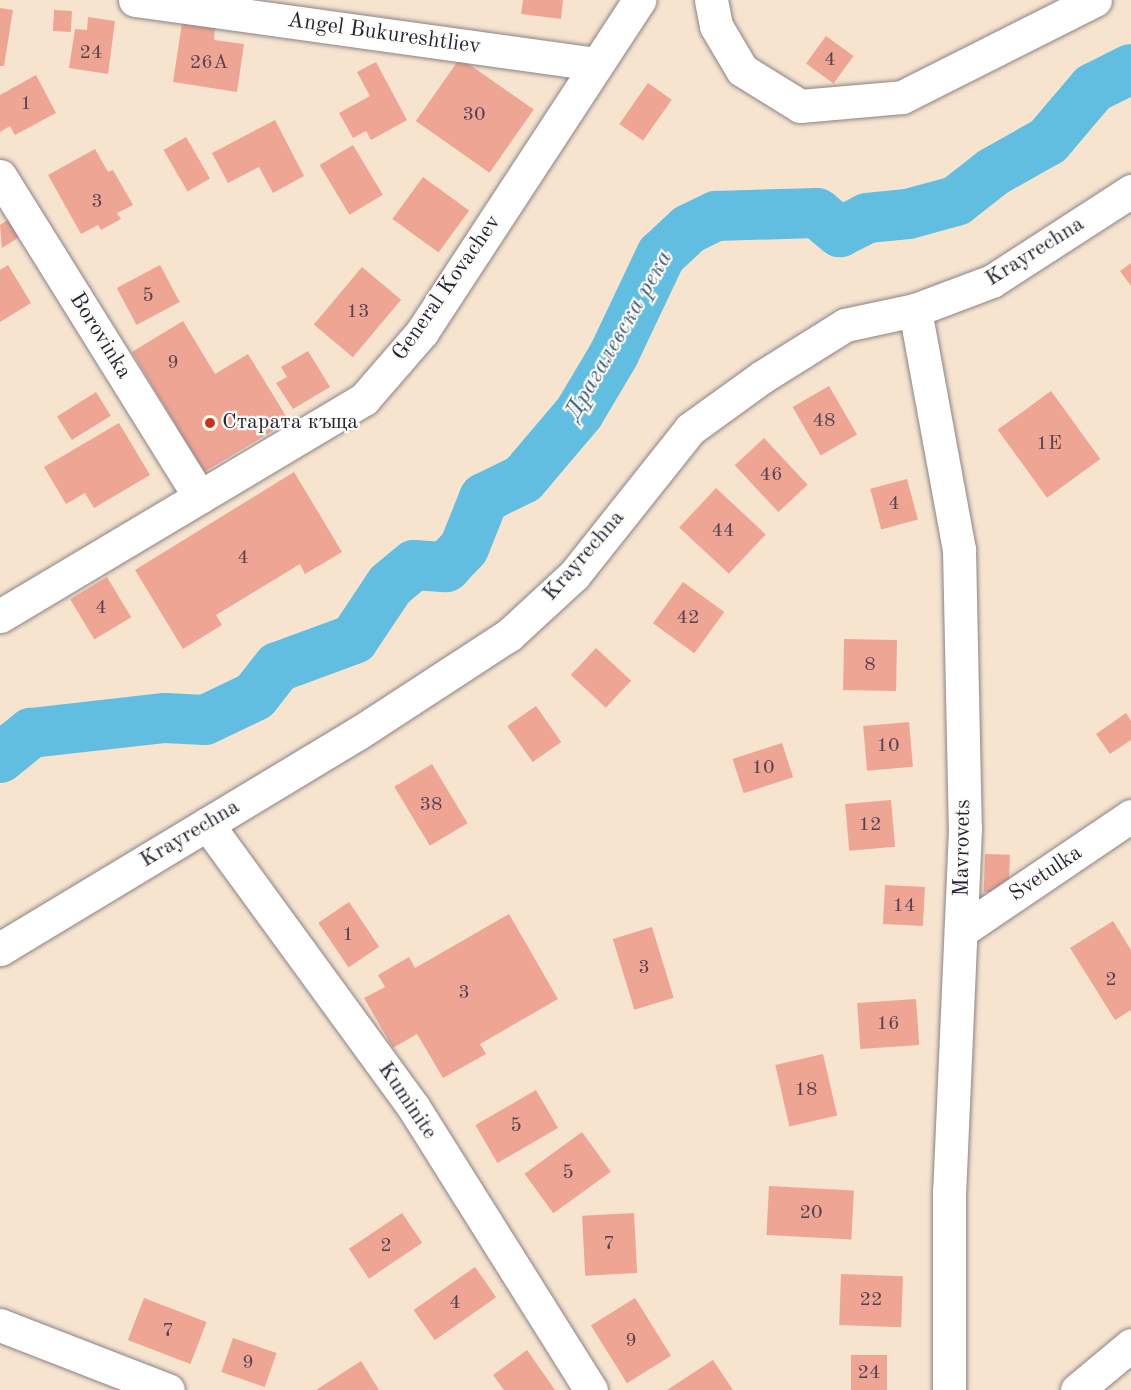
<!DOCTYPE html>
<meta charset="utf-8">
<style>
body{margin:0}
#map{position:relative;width:1131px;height:1390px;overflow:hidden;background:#f6e4cf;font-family:"Old Standard TT",serif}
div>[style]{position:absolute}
.river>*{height:50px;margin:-25px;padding:0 25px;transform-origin:25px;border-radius:25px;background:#62bee0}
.building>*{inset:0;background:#efa594;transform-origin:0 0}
.roads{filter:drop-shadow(0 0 2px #8c8385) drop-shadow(0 0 2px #8c8385)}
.minor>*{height:33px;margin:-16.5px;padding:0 16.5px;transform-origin:16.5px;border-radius:16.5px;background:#fff}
.dots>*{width:16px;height:16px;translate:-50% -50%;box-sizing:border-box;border:3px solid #fdfcf7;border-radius:50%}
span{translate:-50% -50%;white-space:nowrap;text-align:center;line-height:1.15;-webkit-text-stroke:4.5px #fdfcf7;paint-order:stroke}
.number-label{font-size:20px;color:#554351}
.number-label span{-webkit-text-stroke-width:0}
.street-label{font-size:22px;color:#22223b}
.poi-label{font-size:22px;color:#22223b}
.left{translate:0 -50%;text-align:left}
.water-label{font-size:24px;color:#385975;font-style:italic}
</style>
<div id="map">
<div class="river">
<div style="left:0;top:758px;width:40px;rotate:-39deg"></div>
<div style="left:31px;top:733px;width:135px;rotate:-6.4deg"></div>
<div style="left:165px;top:718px;width:40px;rotate:2.9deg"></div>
<div style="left:205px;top:720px;width:55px;rotate:-25.6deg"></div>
<div style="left:255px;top:696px;width:37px;rotate:-52deg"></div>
<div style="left:278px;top:667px;width:81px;rotate:-20.2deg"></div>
<div style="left:354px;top:639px;width:65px;rotate:-56.3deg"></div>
<div style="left:390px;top:585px;width:31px;rotate:-40deg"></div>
<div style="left:414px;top:565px;width:32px;rotate:4deg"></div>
<div style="left:446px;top:567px;width:26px;rotate:-47deg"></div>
<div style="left:464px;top:548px;width:54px;rotate:-68.2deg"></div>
<div style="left:484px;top:498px;width:43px;rotate:-26deg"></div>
<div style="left:523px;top:479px;width:87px;rotate:-49.7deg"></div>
<div style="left:579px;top:413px;width:69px;rotate:-59.3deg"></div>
<div style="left:614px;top:354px;width:110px;rotate:-64.6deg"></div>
<div style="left:661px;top:255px;width:38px;rotate:-43deg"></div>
<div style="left:689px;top:229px;width:30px;rotate:-26deg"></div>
<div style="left:716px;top:216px;width:101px;rotate:-1.7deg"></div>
<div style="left:817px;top:213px;width:30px;rotate:40deg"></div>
<div style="left:840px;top:232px;width:30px;rotate:-27deg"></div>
<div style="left:867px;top:218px;width:41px;rotate:-5.6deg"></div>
<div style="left:908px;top:214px;width:50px;rotate:-15.2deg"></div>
<div style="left:956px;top:201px;width:47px;rotate:-38.1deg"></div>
<div style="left:993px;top:172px;width:63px;rotate:-29.4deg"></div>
<div style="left:1048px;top:141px;width:70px;rotate:-49.7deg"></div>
<div style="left:1093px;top:88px;width:42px;rotate:-26.6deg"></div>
</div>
<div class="building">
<div style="clip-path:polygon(523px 0,563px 0,561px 19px,521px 14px)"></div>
<div style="clip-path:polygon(0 8px,13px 10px,4px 66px,0 66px)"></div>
<div style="left:54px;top:10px;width:18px;height:21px;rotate:3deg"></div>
<div style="clip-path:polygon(88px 17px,115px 21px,108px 74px,69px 68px,75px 29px,87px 30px)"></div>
<div style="clip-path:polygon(182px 23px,215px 28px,214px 40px,244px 44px,237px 92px,173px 82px)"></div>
<div style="left:826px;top:36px;width:34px;height:34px;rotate:36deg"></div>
<div style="left:460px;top:58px;width:90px;height:77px;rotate:35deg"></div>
<div style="clip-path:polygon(376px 62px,407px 120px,371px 140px,366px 131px,353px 138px,339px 113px,370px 96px,357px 72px)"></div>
<div style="clip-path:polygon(36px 75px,56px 113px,15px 135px,10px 126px,0 132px,0 95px)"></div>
<div style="left:648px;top:83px;width:29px;height:50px;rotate:35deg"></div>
<div style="clip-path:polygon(275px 120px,304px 176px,273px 193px,259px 167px,228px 183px,212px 153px)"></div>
<div style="left:186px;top:137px;width:48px;height:26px;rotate:60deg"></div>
<div style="left:353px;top:145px;width:58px;height:39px;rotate:59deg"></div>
<div style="clip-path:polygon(95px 149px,108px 172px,113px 170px,133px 205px,117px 213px,121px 219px,101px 230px,98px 225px,81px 234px,48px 175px)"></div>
<div style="left:423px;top:177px;width:57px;height:52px;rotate:36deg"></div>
<div style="clip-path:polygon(13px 217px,24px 234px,2px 248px,0 225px)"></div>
<div style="clip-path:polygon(1131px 263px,1131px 286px,1120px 271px)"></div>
<div style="clip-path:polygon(8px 265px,31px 303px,0 322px,0 270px)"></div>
<div style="left:160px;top:265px;width:42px;height:49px;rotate:62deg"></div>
<div style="left:362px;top:267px;width:51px;height:75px;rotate:40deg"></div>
<div style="clip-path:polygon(183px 321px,215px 374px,248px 354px,289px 421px,204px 472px,132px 352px)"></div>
<div style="clip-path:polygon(308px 351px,330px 387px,293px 409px,276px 383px,287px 377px,281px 367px)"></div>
<div style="left:829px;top:386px;width:56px;height:42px;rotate:60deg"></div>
<div style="left:1051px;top:391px;width:84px;height:66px;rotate:54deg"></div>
<div style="left:96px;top:392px;width:28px;height:46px;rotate:58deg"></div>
<div style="clip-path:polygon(119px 423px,150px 475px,94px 508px,85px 493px,66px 504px,44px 467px)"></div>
<div style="left:764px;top:438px;width:64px;height:40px;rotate:47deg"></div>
<div style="clip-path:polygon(294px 472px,342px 552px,305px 574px,300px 564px,216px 615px,222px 625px,183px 649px,135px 570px)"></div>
<div style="left:907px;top:479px;width:42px;height:38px;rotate:75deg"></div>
<div style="left:716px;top:488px;width:68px;height:54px;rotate:43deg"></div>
<div style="left:107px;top:577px;width:47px;height:43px;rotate:59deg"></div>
<div style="left:683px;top:582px;width:51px;height:51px;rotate:36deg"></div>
<div style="left:844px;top:639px;width:53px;height:51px;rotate:1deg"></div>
<div style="left:596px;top:648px;width:48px;height:37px;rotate:43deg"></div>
<div style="left:536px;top:706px;width:44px;height:35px;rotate:55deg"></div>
<div style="clip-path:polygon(1126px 713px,1131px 721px,1131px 740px,1110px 754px,1096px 734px)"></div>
<div style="left:909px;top:722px;width:45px;height:46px;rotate:85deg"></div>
<div style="left:782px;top:743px;width:36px;height:52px;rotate:72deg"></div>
<div style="left:432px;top:764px;width:69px;height:44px;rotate:59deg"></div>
<div style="left:891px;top:800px;width:47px;height:46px;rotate:85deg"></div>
<div style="left:985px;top:854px;width:25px;height:38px;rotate:2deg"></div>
<div style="left:885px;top:885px;width:40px;height:39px;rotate:3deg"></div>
<div style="left:349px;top:902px;width:54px;height:37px;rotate:56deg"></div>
<div style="clip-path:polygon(509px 914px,558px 999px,480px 1044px,486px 1054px,443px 1078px,417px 1034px,393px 1048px,364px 998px,385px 987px,378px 975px,409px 957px,415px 968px)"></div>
<div style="clip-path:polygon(1113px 921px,1131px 950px,1131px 1010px,1115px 1020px,1070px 948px)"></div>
<div style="left:652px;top:927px;width:74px;height:41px;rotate:73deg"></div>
<div style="left:916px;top:999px;width:46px;height:59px;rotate:86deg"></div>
<div style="left:823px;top:1054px;width:63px;height:49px;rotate:77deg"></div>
<div style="left:536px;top:1090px;width:44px;height:70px;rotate:60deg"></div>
<div style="left:582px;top:1132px;width:49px;height:71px;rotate:54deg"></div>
<div style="left:769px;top:1186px;width:85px;height:49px;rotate:3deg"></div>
<div style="left:402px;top:1213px;width:36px;height:64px;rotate:56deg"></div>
<div style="left:634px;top:1213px;width:60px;height:52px;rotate:87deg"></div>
<div style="left:475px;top:1267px;width:37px;height:75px;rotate:55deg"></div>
<div style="left:841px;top:1274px;width:62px;height:51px;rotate:2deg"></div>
<div style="left:144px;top:1298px;width:67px;height:45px;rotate:21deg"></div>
<div style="left:635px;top:1298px;width:68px;height:52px;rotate:58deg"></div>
<div style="left:233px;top:1338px;width:46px;height:36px;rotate:19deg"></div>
<div style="clip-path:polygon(527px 1350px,555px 1390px,504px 1390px,493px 1375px)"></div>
<div style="left:851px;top:1355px;width:36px;height:35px"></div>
<div style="clip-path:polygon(713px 1360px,733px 1390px,667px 1390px)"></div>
<div style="clip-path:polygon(361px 1361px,379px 1390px,316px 1390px)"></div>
</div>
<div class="roads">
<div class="minor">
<div style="left:135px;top:0;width:466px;rotate:7.9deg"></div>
<div style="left:711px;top:0;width:26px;rotate:79deg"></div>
<div style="left:716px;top:26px;width:51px;rotate:59.4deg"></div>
<div style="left:742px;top:70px;width:68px;rotate:31.8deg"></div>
<div style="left:800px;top:106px;width:102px;rotate:-5deg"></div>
<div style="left:902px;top:97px;width:216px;rotate:-26.7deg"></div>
<div style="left:0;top:176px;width:378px;rotate:58.1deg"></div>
<div style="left:915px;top:310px;width:243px;rotate:79.6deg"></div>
<div style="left:959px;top:549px;width:280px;rotate:88.8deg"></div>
<div style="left:965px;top:829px;width:361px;rotate:92.5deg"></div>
<div style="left:949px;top:1190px;width:200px;rotate:90deg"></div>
<div style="left:0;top:616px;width:424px;rotate:-30.8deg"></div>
<div style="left:364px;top:399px;width:89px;rotate:-49.1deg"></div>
<div style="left:422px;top:332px;width:397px;rotate:-56.8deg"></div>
<div style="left:207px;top:824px;width:351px;rotate:53.9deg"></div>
<div style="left:414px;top:1108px;width:333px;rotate:57.9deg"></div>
<div style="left:961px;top:931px;width:205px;rotate:-34.1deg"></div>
<div style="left:0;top:949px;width:420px;rotate:-31.1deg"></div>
<div style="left:360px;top:732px;width:178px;rotate:-33.1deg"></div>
<div style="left:509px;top:635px;width:88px;rotate:-42.7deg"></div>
<div style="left:574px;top:575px;width:186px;rotate:-51.5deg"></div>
<div style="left:690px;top:429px;width:89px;rotate:-35.8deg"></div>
<div style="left:762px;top:377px;width:98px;rotate:-32.1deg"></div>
<div style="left:845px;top:325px;width:72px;rotate:-12.1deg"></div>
<div style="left:915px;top:310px;width:82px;rotate:-20.6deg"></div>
<div style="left:992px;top:281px;width:166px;rotate:-32.9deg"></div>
<div style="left:0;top:1325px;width:180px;rotate:21.2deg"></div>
<div style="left:1077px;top:1390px;width:70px;rotate:-39.8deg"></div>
</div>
</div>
<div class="dots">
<div style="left:210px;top:423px;background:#c8321e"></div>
</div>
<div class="number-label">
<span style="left:91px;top:53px">24</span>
<span style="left:830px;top:60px">4</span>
<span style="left:209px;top:63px">26А</span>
<span style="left:26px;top:104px">1</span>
<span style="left:474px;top:115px">30</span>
<span style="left:97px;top:202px">3</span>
<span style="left:148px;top:296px">5</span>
<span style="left:358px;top:312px">13</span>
<span style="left:173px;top:363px">9</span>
<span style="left:824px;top:421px">48</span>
<span style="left:1049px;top:444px">1Е</span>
<span style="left:771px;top:475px">46</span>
<span style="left:894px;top:504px">4</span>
<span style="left:723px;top:531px">44</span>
<span style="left:243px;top:558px">4</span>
<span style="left:101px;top:608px">4</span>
<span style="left:688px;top:618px">42</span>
<span style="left:870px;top:665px">8</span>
<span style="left:888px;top:746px">10</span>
<span style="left:763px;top:768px">10</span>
<span style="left:431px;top:805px">38</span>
<span style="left:870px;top:825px">12</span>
<span style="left:904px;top:906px">14</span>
<span style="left:348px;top:935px">1</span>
<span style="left:644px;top:968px">3</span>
<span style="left:1111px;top:980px">2</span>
<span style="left:464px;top:993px">3</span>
<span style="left:888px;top:1024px">16</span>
<span style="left:806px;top:1090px">18</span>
<span style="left:516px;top:1126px">5</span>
<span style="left:568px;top:1173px">5</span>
<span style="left:811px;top:1213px">20</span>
<span style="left:609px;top:1244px">7</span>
<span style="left:386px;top:1246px">2</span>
<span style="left:871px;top:1300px">22</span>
<span style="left:455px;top:1303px">4</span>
<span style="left:168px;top:1331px">7</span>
<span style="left:631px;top:1341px">9</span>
<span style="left:248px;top:1363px">9</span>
<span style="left:869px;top:1373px">24</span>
</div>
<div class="street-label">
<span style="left:384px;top:34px;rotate:8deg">Angel Bukureshtliev</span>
<span style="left:1035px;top:252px;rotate:-32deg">Krayrechna</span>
<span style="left:447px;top:288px;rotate:-55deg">General Kovachev</span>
<span style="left:100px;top:336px;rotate:58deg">Borovinka</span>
<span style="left:584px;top:556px;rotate:-49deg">Krayrechna</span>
<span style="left:190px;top:834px;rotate:-31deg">Krayrechna</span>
<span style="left:963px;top:848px;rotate:-89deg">Mavrovets</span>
<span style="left:1046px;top:874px;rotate:-34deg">Svetulka</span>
<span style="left:407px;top:1101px;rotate:56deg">Kuminite</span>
</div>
<div class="poi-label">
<span class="left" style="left:222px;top:423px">Старата къща</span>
</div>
<div class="water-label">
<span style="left:620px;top:336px;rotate:-60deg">Драгалевска река</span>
</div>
</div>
